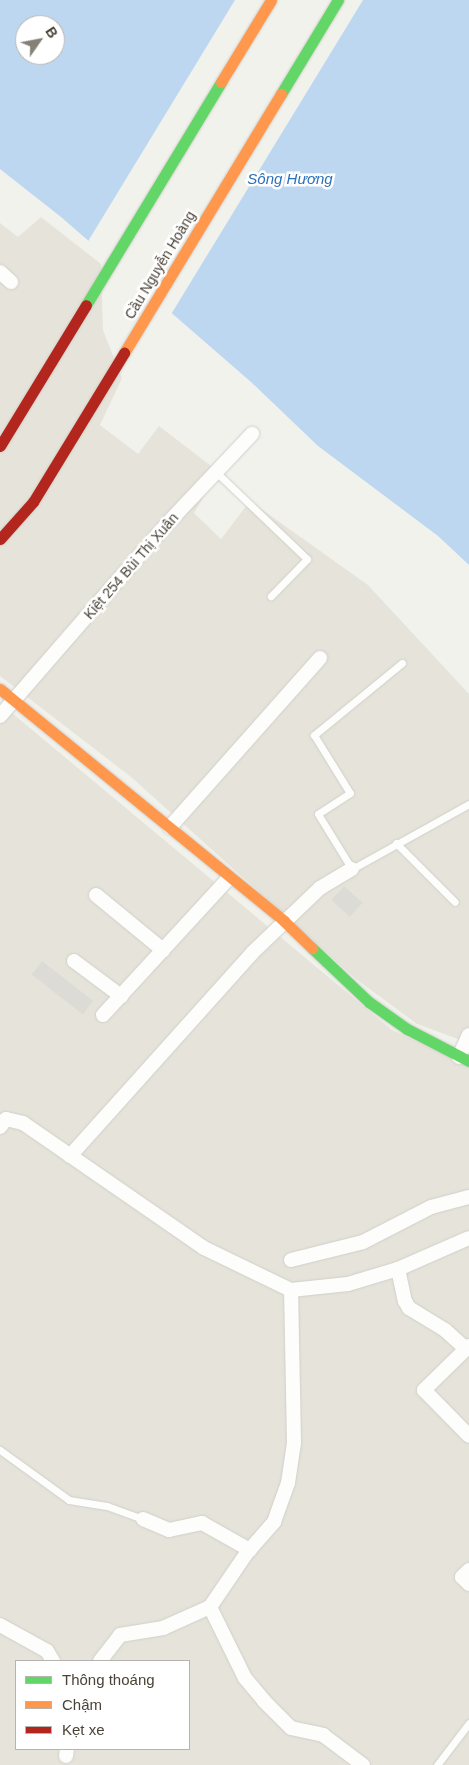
<!DOCTYPE html>
<meta charset="utf-8">
<style>
body{margin:0}
#map{position:relative;width:469px;height:1765px;overflow:hidden;background:#f2f2ed;font-family:Helvetica,sans-serif}
div>[style]{position:absolute}
.residential>*{inset:0;background:#e6e4da}
.water>*{inset:0;background:#bdd7f1}
.pier>*{inset:0;background:#f2f2ed}
.building>*{inset:0;background:#dcdbd5;transform-origin:0 0}
.roads{filter:drop-shadow(0 0 1px #d0cfca) drop-shadow(0 0 1px #d0cfca)}
.lane>*{height:7px;margin:-3.5px;padding:0 3.5px;transform-origin:3.5px;border-radius:3.5px;background:#fdfdfc}
.street>*{height:14px;margin:-7px;padding:0 7px;transform-origin:7px;border-radius:7px;background:#fdfdfc}
.fast>*{height:11px;margin:-5.5px;padding:0 5.5px;transform-origin:5.5px;border-radius:5.5px;background:#63d668}
.slow>*{height:11px;margin:-5.5px;padding:0 5.5px;transform-origin:5.5px;border-radius:5.5px;background:#ff974d}
.jam>*{height:11px;margin:-5.5px;padding:0 5.5px;transform-origin:5.5px;border-radius:5.5px;background:#b3261e}
span{translate:-50% -50%;white-space:nowrap;text-align:center;line-height:1.15;-webkit-text-stroke:5px #fff;paint-order:stroke}
.street-label{font-size:14px;color:#4a4438}
.water-label{font-size:15px;color:#2c71ba;font-style:italic}
.legend{position:absolute;left:15px;top:1660px;width:175px;height:90px;box-sizing:border-box;background:#fff;border:1px solid #b7b4af;margin:0;padding:6px 9px;list-style:none;font-size:15px;color:#4a4438}
.legend li{display:flex;align-items:center;gap:10px;height:25px}
.legend b{width:25px;border:1px solid #b7b4af}
.north{position:absolute;left:15px;top:15px;width:50px;height:50px;box-sizing:border-box;background:#fff;border:1px solid #b7b4af;border-radius:50%;rotate:57deg;font-size:14px;font-weight:700;line-height:20px;text-align:center;color:#4a4438}
.north::after{content:'';display:block;margin:auto;width:18px;height:22px;background:#858177;clip-path:polygon(50% 0,100% 100%,50% 72%,0 100%)}
</style>
<div id="map">
<div class="residential">
<div style="clip-path:polygon(41px 217px,101px 264px,103px 330px,122px 378px,100px 425px,138px 454px,159px 426px,219px 472px,194px 513px,221px 539px,250px 501px,368px 585px,469px 694px,469px 1043px,417px 1024px,356px 979px,131px 777px,0 676px,0 223px,18px 237px)"></div>
<div style="clip-path:polygon(evenodd,0 703px,392px 1030px,469px 1066px,469px 1765px,0 1765px,0 703px,16px 1661px,189px 1661px,189px 1749px,16px 1749px,16px 1661px)"></div>
</div>
<div class="water">
<div style="clip-path:polygon(evenodd,0 0,469px 0,469px 565px,438px 536px,318px 446px,251px 382px,61px 217px,0 169px,0 0,25px 25px,55px 25px,55px 55px,25px 55px,25px 25px)"></div>
</div>
<div class="pier">
<div style="clip-path:polygon(235px 0,363px 0,170px 316px,87px 243px)"></div>
</div>
<div class="building">
<div style="left:344px;top:886px;width:25px;height:19px;rotate:42deg"></div>
<div style="left:42px;top:961px;width:65px;height:17px;rotate:38deg"></div>
</div>
<div class="roads">
<div class="lane">
<div style="left:216px;top:472px;width:126px;rotate:43.7deg"></div>
<div style="left:307px;top:559px;width:52px;rotate:134.2deg"></div>
<div style="left:402px;top:663px;width:114px;rotate:140.7deg"></div>
<div style="left:314px;top:735px;width:68px;rotate:58.2deg"></div>
<div style="left:350px;top:793px;width:38px;rotate:147deg"></div>
<div style="left:318px;top:814px;width:65px;rotate:58.3deg"></div>
<div style="left:352px;top:869px;width:134px;rotate:-29.1deg"></div>
<div style="left:396px;top:843px;width:83px;rotate:45deg"></div>
<div style="left:0;top:1450px;width:85px;rotate:35.9deg"></div>
<div style="left:69px;top:1500px;width:38px;rotate:9deg"></div>
<div style="left:107px;top:1506px;width:38px;rotate:20deg"></div>
<div style="left:437px;top:1765px;width:53px;rotate:-52.7deg"></div>
</div>
<div class="street">
<div style="left:0;top:272px;width:15px;rotate:42deg"></div>
<div style="left:0;top:716px;width:252px;rotate:-49deg"></div>
<div style="left:165px;top:526px;width:127px;rotate:-46.6deg"></div>
<div style="left:170px;top:827px;width:226px;rotate:-48.4deg"></div>
<div style="left:96px;top:895px;width:87px;rotate:39.4deg"></div>
<div style="left:74px;top:961px;width:59px;rotate:36.7deg"></div>
<div style="left:103px;top:1015px;width:186px;rotate:-47.4deg"></div>
<div style="left:459px;top:1057px;width:24px;rotate:-66deg"></div>
<div style="left:0;top:1127px;width:10px;rotate:-53deg"></div>
<div style="left:6px;top:1119px;width:17px;rotate:13deg"></div>
<div style="left:23px;top:1123px;width:220px;rotate:34.6deg"></div>
<div style="left:204px;top:1248px;width:97px;rotate:25.8deg"></div>
<div style="left:291px;top:1290px;width:57px;rotate:-6deg"></div>
<div style="left:348px;top:1284px;width:52px;rotate:-16.7deg"></div>
<div style="left:398px;top:1269px;width:77px;rotate:-23.6deg"></div>
<div style="left:70px;top:1156px;width:273px;rotate:-48.1deg"></div>
<div style="left:252px;top:953px;width:94px;rotate:-43.7deg"></div>
<div style="left:320px;top:888px;width:37px;rotate:-31deg"></div>
<div style="left:291px;top:1260px;width:74px;rotate:-14deg"></div>
<div style="left:363px;top:1242px;width:76px;rotate:-27.2deg"></div>
<div style="left:431px;top:1207px;width:39px;rotate:-15deg"></div>
<div style="left:398px;top:1269px;width:33px;rotate:78deg"></div>
<div style="left:405px;top:1301px;width:8px;rotate:60deg"></div>
<div style="left:409px;top:1308px;width:42px;rotate:31.4deg"></div>
<div style="left:445px;top:1330px;width:28px;rotate:42deg"></div>
<div style="left:469px;top:1346px;width:63px;rotate:135.6deg"></div>
<div style="left:424px;top:1390px;width:64px;rotate:45.6deg"></div>
<div style="left:143px;top:1519px;width:28px;rotate:23deg"></div>
<div style="left:169px;top:1530px;width:34px;rotate:-12deg"></div>
<div style="left:202px;top:1523px;width:55px;rotate:29.4deg"></div>
<div style="left:469px;top:1570px;width:10px;rotate:135deg"></div>
<div style="left:462px;top:1577px;width:10px;rotate:45deg"></div>
<div style="left:210px;top:1607px;width:79px;rotate:63.8deg"></div>
<div style="left:245px;top:1678px;width:30px;rotate:50deg"></div>
<div style="left:264px;top:1701px;width:38px;rotate:45deg"></div>
<div style="left:291px;top:1728px;width:33px;rotate:12deg"></div>
<div style="left:323px;top:1735px;width:50px;rotate:36.9deg"></div>
<div style="left:0;top:1625px;width:54px;rotate:29deg"></div>
<div style="left:47px;top:1651px;width:12px;rotate:59deg"></div>
<div style="left:100px;top:1661px;width:33px;rotate:-52deg"></div>
<div style="left:120px;top:1635px;width:44px;rotate:-9.2deg"></div>
<div style="left:163px;top:1628px;width:51px;rotate:-24.1deg"></div>
<div style="left:210px;top:1607px;width:64px;rotate:-55.8deg"></div>
<div style="left:246px;top:1554px;width:43px;rotate:-48.8deg"></div>
<div style="left:274px;top:1522px;width:41px;rotate:-70.3deg"></div>
<div style="left:288px;top:1483px;width:40px;rotate:-81.5deg"></div>
<div style="left:294px;top:1443px;width:153px;rotate:-91.1deg"></div>
<div style="left:66px;top:1756px;width:7px;rotate:-82deg"></div>
</div>
<div class="fast">
<div style="left:281px;top:94px;width:110px;rotate:-58.8deg"></div>
<div style="left:86px;top:305px;width:261px;rotate:-58.8deg"></div>
<div style="left:312px;top:948px;width:79px;rotate:43.5deg"></div>
<div style="left:369px;top:1002px;width:47px;rotate:35.4deg"></div>
<div style="left:407px;top:1029px;width:70px;rotate:27.3deg"></div>
</div>
<div class="slow">
<div style="left:221px;top:82px;width:96px;rotate:-58.6deg"></div>
<div style="left:124px;top:353px;width:303px;rotate:-58.8deg"></div>
<div style="left:0;top:689px;width:367px;rotate:39.2deg"></div>
<div style="left:284px;top:921px;width:39px;rotate:44deg"></div>
</div>
<div class="jam">
<div style="left:0;top:446px;width:165px;rotate:-58.6deg"></div>
<div style="left:0;top:539px;width:50px;rotate:-48.3deg"></div>
<div style="left:33px;top:502px;width:175px;rotate:-58.6deg"></div>
</div>
</div>
<div class="street-label">
<span style="left:160px;top:265px;rotate:-59deg">Cầu Nguyễn Hoàng</span>
<span style="left:131px;top:566px;rotate:-49deg">Kiệt 254 Bùi Thị Xuân</span>
</div>
<div class="water-label">
<span style="left:290px;top:179px">Sông Hương</span>
</div>
<ul class="legend">
<li><b style="height:6px;background:#63d668"></b>Thông thoáng</li>
<li><b style="height:6px;background:#ff974d"></b>Chậm</li>
<li><b style="height:6px;background:#b3261e"></b>Kẹt xe</li>
</ul>
<div class="north">B</div>
</div>
